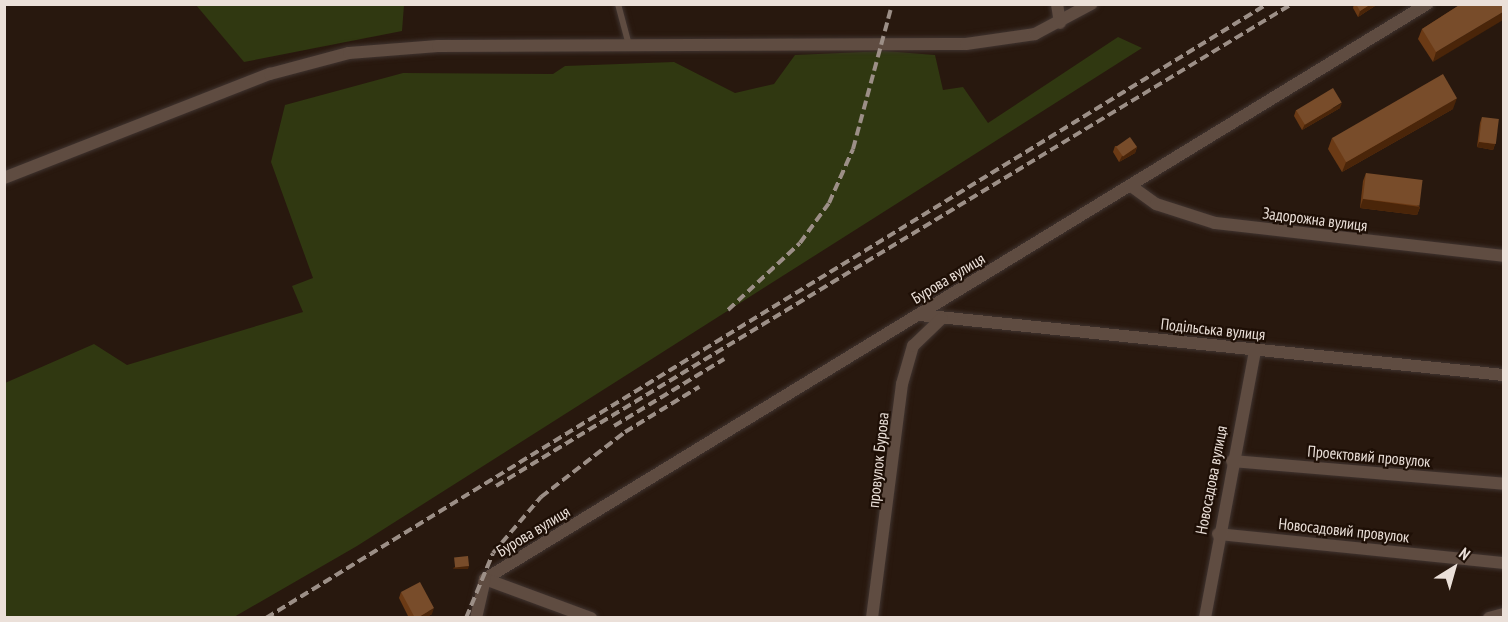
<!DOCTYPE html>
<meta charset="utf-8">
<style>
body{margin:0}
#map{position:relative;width:1508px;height:622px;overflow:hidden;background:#28180e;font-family:"PT Sans Narrow",sans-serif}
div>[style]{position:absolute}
.green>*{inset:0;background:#303811}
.roads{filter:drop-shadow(0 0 2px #403430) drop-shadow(0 0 2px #403430)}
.service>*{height:6px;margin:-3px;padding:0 3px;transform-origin:3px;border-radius:3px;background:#5f4c41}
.minor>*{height:12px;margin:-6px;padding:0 6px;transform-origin:6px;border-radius:6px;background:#5f4c41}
.rail>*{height:4px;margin-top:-2px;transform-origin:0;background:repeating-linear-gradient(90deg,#9c8f87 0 9px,transparent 0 13.5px)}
.wall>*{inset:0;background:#6b3a15}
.shaded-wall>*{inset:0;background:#4a2509}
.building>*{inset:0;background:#784c2a;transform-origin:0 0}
span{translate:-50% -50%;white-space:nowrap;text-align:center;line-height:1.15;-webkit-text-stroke:4.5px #1e0f06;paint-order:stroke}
.street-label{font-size:16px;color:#ebe0d9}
.frame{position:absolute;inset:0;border:6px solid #ebe0d9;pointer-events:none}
.north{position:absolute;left:1424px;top:538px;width:60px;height:60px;-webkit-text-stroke:4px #1e0f06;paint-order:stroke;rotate:37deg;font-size:16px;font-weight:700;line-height:24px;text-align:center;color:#ebe0d9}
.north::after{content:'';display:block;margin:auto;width:21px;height:27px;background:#ebe0d9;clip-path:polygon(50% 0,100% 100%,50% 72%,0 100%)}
</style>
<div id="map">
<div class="green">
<div style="clip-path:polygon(196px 5px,404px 5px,402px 31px,244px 62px)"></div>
<div style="clip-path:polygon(1118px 37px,1142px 48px,357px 546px,234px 617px,5px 617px,5px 383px,94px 344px,127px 365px,303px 312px,292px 286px,313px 278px,271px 162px,285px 105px,403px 73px,553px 74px,565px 66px,674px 62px,735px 93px,774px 84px,795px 55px,885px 51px,935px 55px,943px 90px,963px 87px,988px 123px)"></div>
</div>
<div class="roads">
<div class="service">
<div style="left:618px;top:4px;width:42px;rotate:75deg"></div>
</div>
<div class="minor">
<div style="left:1057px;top:4px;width:19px;rotate:81deg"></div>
<div style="left:4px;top:178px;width:286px;rotate:-21.4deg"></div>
<div style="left:270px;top:74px;width:82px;rotate:-14.9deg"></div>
<div style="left:349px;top:53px;width:89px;rotate:-4.5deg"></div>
<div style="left:438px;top:46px;width:528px;rotate:-0.22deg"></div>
<div style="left:966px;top:44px;width:70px;rotate:-8.2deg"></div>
<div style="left:1035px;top:34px;width:64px;rotate:-28.2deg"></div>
<div style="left:1131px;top:186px;width:31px;rotate:36deg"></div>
<div style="left:1156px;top:204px;width:62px;rotate:17.9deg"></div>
<div style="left:1215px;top:223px;width:291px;rotate:6.5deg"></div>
<div style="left:919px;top:315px;width:588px;rotate:5.86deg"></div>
<div style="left:1232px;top:461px;width:273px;rotate:4.8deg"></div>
<div style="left:1218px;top:534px;width:287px;rotate:5.8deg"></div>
<div style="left:485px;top:579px;width:1104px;rotate:-31.4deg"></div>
<div style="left:485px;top:579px;width:113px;rotate:20.2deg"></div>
<div style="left:476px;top:618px;width:40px;rotate:-77deg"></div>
<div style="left:872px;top:618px;width:236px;rotate:-82.7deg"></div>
<div style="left:902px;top:384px;width:40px;rotate:-74deg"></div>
<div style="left:913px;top:346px;width:40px;rotate:-44deg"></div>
<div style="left:1205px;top:618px;width:273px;rotate:-79.4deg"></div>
<div style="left:1489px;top:618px;width:16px;rotate:-15deg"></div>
</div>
</div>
<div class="rail">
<div style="left:728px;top:310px;width:98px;rotate:-42.9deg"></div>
<div style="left:800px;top:243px;width:49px;rotate:-54.1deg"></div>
<div style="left:829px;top:203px;width:59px;rotate:-66deg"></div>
<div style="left:853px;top:149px;width:150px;rotate:-74.9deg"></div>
<div style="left:614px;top:426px;width:129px;rotate:-31.3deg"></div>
<div style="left:496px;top:486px;width:931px;rotate:-31.2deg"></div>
<div style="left:266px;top:618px;width:1174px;rotate:-31.52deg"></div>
<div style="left:466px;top:618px;width:70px;rotate:-67.4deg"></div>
<div style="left:493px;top:553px;width:74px;rotate:-49.4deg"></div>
<div style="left:541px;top:497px;width:106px;rotate:-37.7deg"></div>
<div style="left:625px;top:432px;width:87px;rotate:-31.3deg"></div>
</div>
<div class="wall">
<div style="clip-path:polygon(1354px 4px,1378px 4px,1358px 17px,1353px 8px)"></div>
<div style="clip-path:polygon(1461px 4px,1433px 62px,1418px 39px,1422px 29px)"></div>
<div style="clip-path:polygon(1340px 108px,1302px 130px,1294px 116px,1296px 110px)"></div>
<div style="clip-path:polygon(1453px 109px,1342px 172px,1328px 149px,1332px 138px)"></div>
<div style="clip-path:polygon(1482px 117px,1495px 144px,1493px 150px,1477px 147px,1480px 123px)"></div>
<div style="clip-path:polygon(1115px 146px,1137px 147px,1135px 153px,1119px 162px,1113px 152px)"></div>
<div style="clip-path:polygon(1366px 173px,1420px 207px,1417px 215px,1360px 208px,1363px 181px)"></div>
<div style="clip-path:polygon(401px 592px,432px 614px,425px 618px,409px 618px,399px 598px)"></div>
</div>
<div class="shaded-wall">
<div style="clip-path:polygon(1371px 4px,1378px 4px,1358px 17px,1360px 11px)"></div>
<div style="clip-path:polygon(1503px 12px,1503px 20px,1433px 62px,1436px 52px)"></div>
<div style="clip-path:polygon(1457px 98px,1453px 109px,1342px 172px,1346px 162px)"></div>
<div style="clip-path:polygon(1342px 103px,1340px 108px,1302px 130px,1305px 124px)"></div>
<div style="clip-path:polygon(1479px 142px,1495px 144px,1493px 150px,1477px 147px)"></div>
<div style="clip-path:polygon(1137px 147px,1135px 153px,1119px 162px,1122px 156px)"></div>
<div style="clip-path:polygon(1363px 199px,1420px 207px,1417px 215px,1360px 208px)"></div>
<div style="clip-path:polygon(469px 566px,468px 569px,453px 569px,454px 567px)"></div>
<div style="clip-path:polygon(434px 608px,432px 614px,425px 618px,417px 618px)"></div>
</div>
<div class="building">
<div style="clip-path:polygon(1356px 4px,1371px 4px,1360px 11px)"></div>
<div style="clip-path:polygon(1461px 4px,1503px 4px,1503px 12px,1436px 52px,1422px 29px)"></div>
<div style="left:1443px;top:74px;width:28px;height:128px;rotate:60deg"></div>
<div style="left:1333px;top:88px;width:17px;height:43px;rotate:59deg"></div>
<div style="left:1482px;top:117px;width:17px;height:25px;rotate:7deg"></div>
<div style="left:1130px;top:137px;width:12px;height:17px;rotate:55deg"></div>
<div style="left:1366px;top:173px;width:57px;height:26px;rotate:7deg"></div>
<div style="left:468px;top:556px;width:10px;height:14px;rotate:84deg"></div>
<div style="clip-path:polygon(420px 582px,434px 608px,417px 618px,415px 618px,401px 592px)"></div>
</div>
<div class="street-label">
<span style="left:1315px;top:219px;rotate:7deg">Задорожна вулиця</span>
<span style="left:948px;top:278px;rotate:-31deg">Бурова вулиця</span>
<span style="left:1213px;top:329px;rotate:6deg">Подільська вулиця</span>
<span style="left:1369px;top:456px;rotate:5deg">Проектовий провулок</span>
<span style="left:878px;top:460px;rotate:-84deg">провулок Бурова</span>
<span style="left:1211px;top:480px;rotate:-79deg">Новосадова вулиця</span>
<span style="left:1344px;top:530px;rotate:6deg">Новосадовий провулок</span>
<span style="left:533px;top:531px;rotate:-31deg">Бурова вулиця</span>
</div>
<div class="frame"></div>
<div class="north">N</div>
</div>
